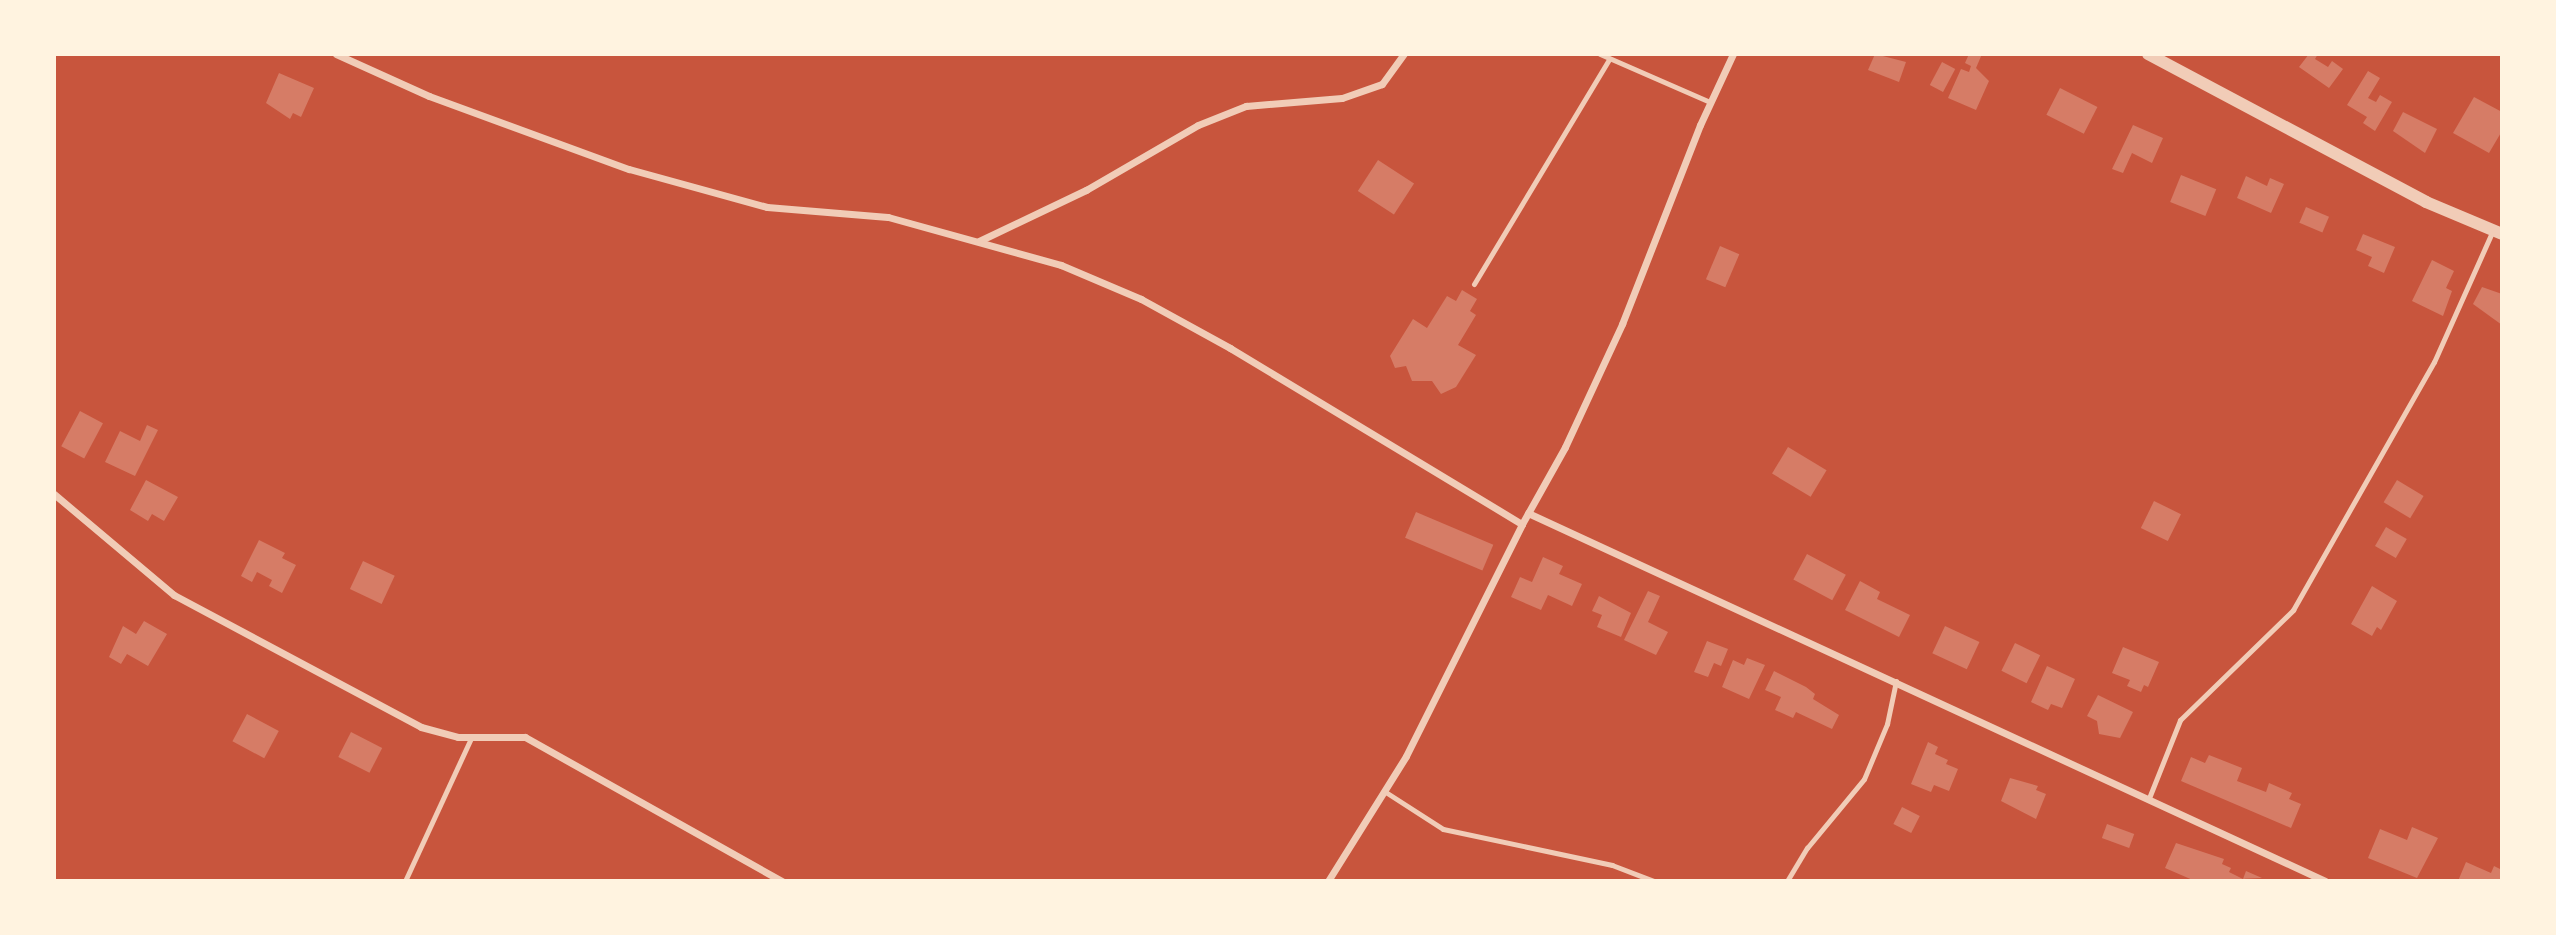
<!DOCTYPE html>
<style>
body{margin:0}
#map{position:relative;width:2556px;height:935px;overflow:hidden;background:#c8553d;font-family:Rubik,sans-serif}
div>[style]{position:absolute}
.building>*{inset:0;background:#d67c66;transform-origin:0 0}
.service>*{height:5px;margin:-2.5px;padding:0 2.5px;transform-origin:2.5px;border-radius:2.5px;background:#f1ccb7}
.minor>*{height:7px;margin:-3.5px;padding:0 3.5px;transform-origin:3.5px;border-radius:3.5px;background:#f1ccb7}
.tertiary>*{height:12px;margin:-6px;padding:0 6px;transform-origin:6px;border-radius:6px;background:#f1ccb7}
span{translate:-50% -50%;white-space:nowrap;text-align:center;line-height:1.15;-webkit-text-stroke:5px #fff3e0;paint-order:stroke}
.frame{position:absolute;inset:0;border:56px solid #fff3e0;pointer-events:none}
</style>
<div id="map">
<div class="building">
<div style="clip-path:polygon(1875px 54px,1906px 62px,1899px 82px,1868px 70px)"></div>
<div style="clip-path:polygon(1969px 54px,1982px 54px,1976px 68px,1989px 81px,1976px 110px,1948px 98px,1961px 69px,1969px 72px,1971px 66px,1965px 63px)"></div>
<div style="clip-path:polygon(2309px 54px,2318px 54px,2315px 59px,2328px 67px,2332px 61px,2343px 69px,2329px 88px,2299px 67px)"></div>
<div style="left:1942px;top:62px;width:15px;height:26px;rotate:28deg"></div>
<div style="clip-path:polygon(2368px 71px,2380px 78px,2368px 98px,2376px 102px,2380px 95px,2392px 102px,2375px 131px,2363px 123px,2367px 117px,2347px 105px)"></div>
<div style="clip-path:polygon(279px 73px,314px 88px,301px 117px,293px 113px,290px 119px,266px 103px)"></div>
<div style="left:2060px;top:88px;width:42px;height:30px;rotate:27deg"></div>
<div style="clip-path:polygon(2474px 97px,2502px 112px,2502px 131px,2489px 153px,2453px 133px)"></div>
<div style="clip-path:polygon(2403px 112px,2437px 129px,2425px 153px,2393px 131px)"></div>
<div style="clip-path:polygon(2133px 125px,2163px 138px,2152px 163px,2132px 153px,2123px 173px,2112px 169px)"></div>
<div style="left:1378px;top:160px;width:43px;height:37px;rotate:33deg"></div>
<div style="left:2181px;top:175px;width:38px;height:29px;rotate:22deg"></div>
<div style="clip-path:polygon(2246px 176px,2267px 186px,2270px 178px,2284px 184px,2271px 213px,2237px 198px)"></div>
<div style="left:2306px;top:207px;width:25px;height:17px;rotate:23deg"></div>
<div style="clip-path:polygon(2363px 234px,2395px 247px,2384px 273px,2368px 266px,2372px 257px,2356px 250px)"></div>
<div style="left:1720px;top:246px;width:21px;height:36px;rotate:23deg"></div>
<div style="clip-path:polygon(2432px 260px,2454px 271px,2446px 288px,2452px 291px,2443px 316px,2412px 301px)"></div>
<div style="clip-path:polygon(2482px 287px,2502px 294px,2502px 325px,2473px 304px)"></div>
<div style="clip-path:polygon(1462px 290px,1477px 299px,1470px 311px,1476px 315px,1458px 345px,1476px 355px,1456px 387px,1441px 394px,1432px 381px,1412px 381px,1406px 366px,1395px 368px,1390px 356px,1413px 319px,1427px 328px,1447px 296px,1456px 301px)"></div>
<div style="left:80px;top:411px;width:26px;height:40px;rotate:28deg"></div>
<div style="clip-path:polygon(147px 425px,158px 430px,135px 476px,105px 462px,120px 431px,140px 441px)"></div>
<div style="left:1788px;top:447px;width:45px;height:31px;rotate:31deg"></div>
<div style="clip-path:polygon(146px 480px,178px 497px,164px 521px,152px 514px,148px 521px,130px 510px)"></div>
<div style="left:2397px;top:480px;width:31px;height:26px;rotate:31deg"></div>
<div style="left:2154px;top:501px;width:30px;height:30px;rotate:26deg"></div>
<div style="left:1416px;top:512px;width:84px;height:28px;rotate:23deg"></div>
<div style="left:2386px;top:527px;width:24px;height:22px;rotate:30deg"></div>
<div style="clip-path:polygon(259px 540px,285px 553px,282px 558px,296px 565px,282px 593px,269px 586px,272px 580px,257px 572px,252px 582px,241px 576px)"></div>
<div style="left:1807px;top:554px;width:44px;height:29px;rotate:28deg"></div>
<div style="clip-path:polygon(1543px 557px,1563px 566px,1559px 574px,1582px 584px,1572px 606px,1548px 595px,1541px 610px,1511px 597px,1520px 577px,1532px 582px)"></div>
<div style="left:363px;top:561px;width:35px;height:31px;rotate:25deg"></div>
<div style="clip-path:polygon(1860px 581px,1880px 592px,1877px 599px,1910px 615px,1899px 637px,1845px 610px)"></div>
<div style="clip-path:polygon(2372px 586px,2397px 601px,2381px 630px,2377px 627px,2372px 636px,2351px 624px)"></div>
<div style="clip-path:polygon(1648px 591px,1660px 596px,1648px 622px,1668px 632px,1656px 655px,1624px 640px)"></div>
<div style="clip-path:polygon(1599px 596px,1631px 613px,1621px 637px,1597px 627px,1602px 615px,1592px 611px)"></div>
<div style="clip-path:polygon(144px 621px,167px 634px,148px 666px,127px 654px,121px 664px,109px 657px,123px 626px,136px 634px)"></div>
<div style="left:1945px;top:626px;width:38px;height:30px;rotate:25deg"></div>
<div style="clip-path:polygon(1707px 641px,1728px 649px,1721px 666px,1714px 663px,1708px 677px,1694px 672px)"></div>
<div style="left:2015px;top:643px;width:28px;height:31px;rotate:26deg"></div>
<div style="clip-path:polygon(2123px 647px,2159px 662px,2148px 687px,2144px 685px,2141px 692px,2127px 686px,2130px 680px,2112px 673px)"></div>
<div style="clip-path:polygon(1747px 658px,1765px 665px,1749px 699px,1722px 687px,1733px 660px,1744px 665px)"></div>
<div style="clip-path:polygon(2047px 666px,2075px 679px,2062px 708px,2051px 704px,2048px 710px,2031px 702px)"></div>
<div style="clip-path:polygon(1774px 671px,1806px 687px,1815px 694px,1813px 699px,1839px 715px,1832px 729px,1796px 712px,1793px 718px,1775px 710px,1781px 697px,1765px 690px)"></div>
<div style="clip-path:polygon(2098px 695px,2133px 712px,2120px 738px,2099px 734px,2097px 721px,2087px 716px)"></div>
<div style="left:247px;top:714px;width:36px;height:31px;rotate:28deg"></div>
<div style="left:351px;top:732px;width:35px;height:28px;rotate:27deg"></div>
<div style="clip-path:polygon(1928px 742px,1938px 747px,1935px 754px,1948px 760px,1946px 764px,1958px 769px,1949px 791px,1934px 785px,1931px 792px,1911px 784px)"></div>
<div style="clip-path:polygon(2209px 755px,2242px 768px,2237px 781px,2266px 792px,2269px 783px,2292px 793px,2289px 799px,2301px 804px,2291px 828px,2181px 781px,2191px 757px,2205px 763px)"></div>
<div style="clip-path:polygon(2010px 778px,2038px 786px,2036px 790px,2046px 794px,2036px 819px,2001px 801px)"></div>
<div style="left:1902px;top:807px;width:20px;height:19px;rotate:27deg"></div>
<div style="left:2107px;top:824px;width:29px;height:15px;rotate:20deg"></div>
<div style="clip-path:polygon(2412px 827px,2438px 838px,2417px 878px,2368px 858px,2380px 829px,2407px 840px)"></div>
<div style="clip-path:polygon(2176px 843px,2224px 859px,2222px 864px,2231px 868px,2229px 872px,2243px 879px,2246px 871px,2262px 878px,2195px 881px,2165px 868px)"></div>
<div style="clip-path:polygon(2466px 862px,2491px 873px,2494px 866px,2502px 870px,2502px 881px,2458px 881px)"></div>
</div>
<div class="service">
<div style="left:1600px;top:54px;width:120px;rotate:23.6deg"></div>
<div style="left:1474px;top:284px;width:262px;rotate:-59deg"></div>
<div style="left:1384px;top:791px;width:70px;rotate:32.8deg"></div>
<div style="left:1443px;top:829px;width:173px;rotate:12deg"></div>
<div style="left:1612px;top:865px;width:45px;rotate:20.9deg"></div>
<div style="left:2149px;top:798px;width:84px;rotate:-68.3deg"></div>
<div style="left:2180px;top:720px;width:158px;rotate:-44.2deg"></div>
<div style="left:2293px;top:610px;width:285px;rotate:-60.4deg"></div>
<div style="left:2434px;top:362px;width:145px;rotate:-65.9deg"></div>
<div style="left:405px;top:881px;width:157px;rotate:-65.2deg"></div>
<div style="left:1787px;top:881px;width:39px;rotate:-59deg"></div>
<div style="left:1807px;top:848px;width:89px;rotate:-50.4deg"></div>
<div style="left:1864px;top:779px;width:60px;rotate:-67.3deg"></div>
<div style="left:1887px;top:724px;width:44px;rotate:-78.2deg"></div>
</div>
<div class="minor">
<div style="left:336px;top:54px;width:102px;rotate:24.3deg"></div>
<div style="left:429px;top:96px;width:213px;rotate:20.1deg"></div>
<div style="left:629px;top:169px;width:143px;rotate:15.4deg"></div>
<div style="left:767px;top:207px;width:121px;rotate:4.7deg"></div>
<div style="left:888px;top:217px;width:180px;rotate:15.5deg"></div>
<div style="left:1061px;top:265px;width:87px;rotate:23deg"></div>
<div style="left:1141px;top:299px;width:102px;rotate:28.8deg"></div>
<div style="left:1230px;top:348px;width:341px;rotate:31.1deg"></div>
<div style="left:979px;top:241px;width:119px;rotate:-25.5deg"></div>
<div style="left:1086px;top:190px;width:129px;rotate:-30.1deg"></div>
<div style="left:1198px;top:125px;width:52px;rotate:-21.6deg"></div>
<div style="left:1246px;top:106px;width:96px;rotate:-4.8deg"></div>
<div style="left:1342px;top:98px;width:42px;rotate:-19.3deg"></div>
<div style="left:1382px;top:84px;width:37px;rotate:-54deg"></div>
<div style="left:54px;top:494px;width:157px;rotate:40.1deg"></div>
<div style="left:174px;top:595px;width:280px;rotate:28.1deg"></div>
<div style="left:421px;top:727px;width:38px;rotate:15deg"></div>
<div style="left:458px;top:737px;width:67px"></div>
<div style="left:525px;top:737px;width:295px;rotate:29.3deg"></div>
<div style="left:1528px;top:513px;width:878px;rotate:24.78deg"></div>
<div style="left:1328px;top:881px;width:147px;rotate:-58deg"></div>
<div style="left:1406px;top:756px;width:259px;rotate:-63.4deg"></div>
<div style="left:1522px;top:524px;width:88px;rotate:-60.8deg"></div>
<div style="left:1565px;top:447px;width:136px;rotate:-65.1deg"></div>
<div style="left:1622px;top:324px;width:214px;rotate:-68.6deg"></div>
<div style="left:1700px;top:125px;width:78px;rotate:-65.1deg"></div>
</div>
<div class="tertiary">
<div style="left:2148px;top:54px;width:315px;rotate:28deg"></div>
<div style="left:2426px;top:202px;width:82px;rotate:22.8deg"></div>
</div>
<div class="frame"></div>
</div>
